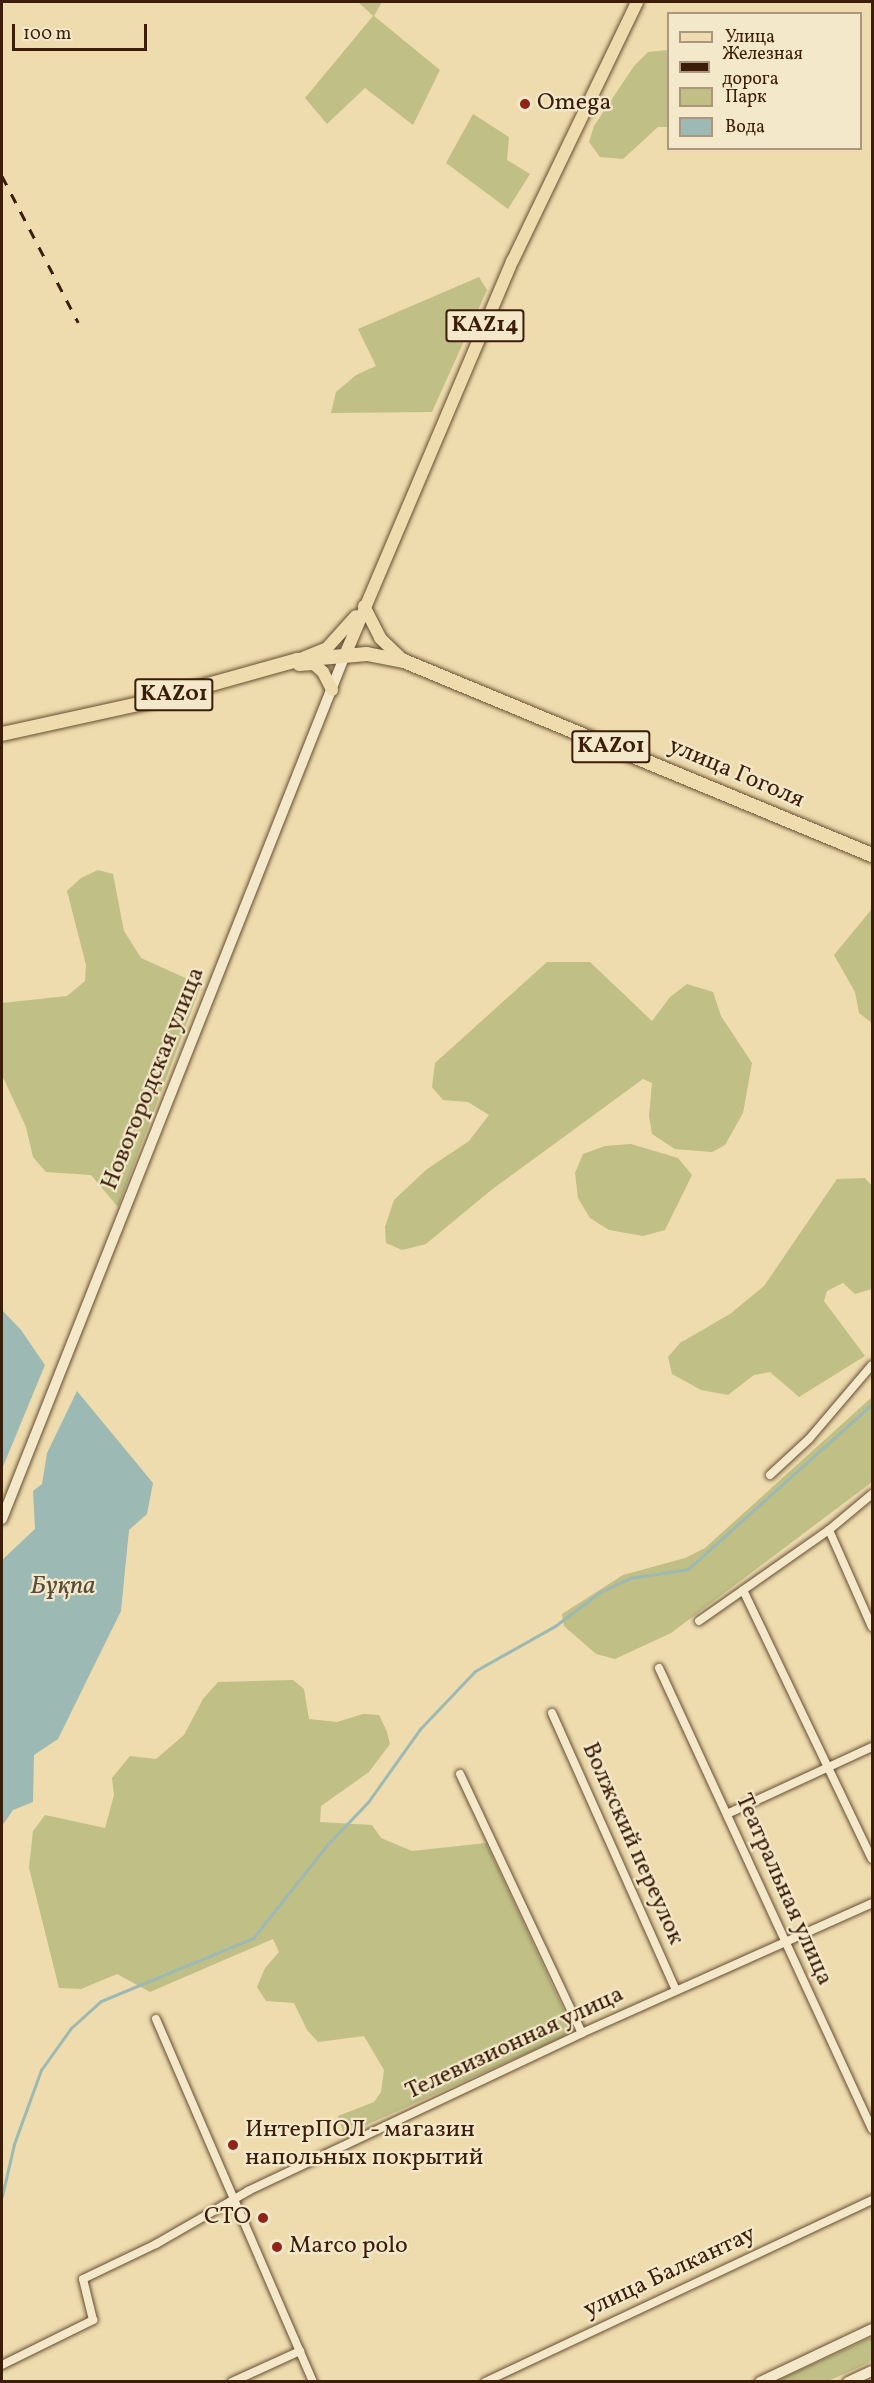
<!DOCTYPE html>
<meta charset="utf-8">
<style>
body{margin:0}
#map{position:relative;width:874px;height:2383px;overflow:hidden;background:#eedcae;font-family:Vollkorn,serif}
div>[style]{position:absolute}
.green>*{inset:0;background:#bfbf86}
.water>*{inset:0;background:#9cbab3}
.stream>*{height:3px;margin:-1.5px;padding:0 1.5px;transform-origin:1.5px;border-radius:1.5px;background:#9cbab3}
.roads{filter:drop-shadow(0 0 2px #684d32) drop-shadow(0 0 2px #684d32)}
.street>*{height:8px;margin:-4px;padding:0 4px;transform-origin:4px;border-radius:4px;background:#f4e8ca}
.secondary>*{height:10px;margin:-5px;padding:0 5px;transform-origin:5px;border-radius:5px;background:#f4e8ca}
.primary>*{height:12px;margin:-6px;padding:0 6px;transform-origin:6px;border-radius:6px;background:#eedcae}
.highway>*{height:14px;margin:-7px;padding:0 7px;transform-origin:7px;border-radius:7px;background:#eedcae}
.rail>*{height:3px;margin-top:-1.5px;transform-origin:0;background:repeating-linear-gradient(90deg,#3c1d09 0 10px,transparent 0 20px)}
.dots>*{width:16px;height:16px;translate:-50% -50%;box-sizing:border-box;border:3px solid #f4e8ca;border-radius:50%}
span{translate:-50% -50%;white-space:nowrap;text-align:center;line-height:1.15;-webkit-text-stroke:4.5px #f4e8ca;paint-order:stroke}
.shield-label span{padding:2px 4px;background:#f4e8ca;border:2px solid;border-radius:4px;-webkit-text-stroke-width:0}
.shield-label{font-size:22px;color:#3c1d09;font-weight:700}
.poi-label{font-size:24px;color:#3c1d09}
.left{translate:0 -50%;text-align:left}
.right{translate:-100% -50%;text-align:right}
.street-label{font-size:24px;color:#3c1d09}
.water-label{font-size:26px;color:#594c3c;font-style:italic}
.frame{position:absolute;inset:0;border:3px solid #3c1d09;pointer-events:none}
.legend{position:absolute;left:667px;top:12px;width:195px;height:138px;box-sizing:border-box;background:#f4e8ca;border:2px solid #aa977d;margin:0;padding:8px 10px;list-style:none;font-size:18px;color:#3c1d09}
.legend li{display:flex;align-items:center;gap:12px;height:30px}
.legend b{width:30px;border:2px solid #aa977d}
.scale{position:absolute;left:12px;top:24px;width:135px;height:27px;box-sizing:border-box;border:3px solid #3c1d09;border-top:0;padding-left:8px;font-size:18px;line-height:21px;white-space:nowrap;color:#3c1d09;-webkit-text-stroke:4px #f4e8ca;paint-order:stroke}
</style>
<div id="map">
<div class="green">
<div style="clip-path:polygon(358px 2px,382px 2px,374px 16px,440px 70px,413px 125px,365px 88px,327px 124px,305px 98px,373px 16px)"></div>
<div style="clip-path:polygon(668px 50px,668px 127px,658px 127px,623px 159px,600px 157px,589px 142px,594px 126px,634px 66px,648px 52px)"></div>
<div style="clip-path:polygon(473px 114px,509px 137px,507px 160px,530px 174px,508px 209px,446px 163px)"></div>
<div style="clip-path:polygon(479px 277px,487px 290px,432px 412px,331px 413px,336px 392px,356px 375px,376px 366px,358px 329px)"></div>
<div style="clip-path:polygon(98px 870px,113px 874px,124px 931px,141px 958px,201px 985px,118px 1207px,91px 1175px,46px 1172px,33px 1157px,26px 1127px,2px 1075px,2px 1003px,67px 996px,85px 981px,86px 965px,67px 891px,81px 878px)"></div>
<div style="clip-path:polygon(871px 910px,872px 910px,872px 1023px,859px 1013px,855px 992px,834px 955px)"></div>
<div style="clip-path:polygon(547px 962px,590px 962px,652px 1021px,670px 997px,687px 984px,713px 992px,721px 1016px,752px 1063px,743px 1113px,725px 1145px,712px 1152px,675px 1149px,652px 1134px,649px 1116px,652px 1083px,643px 1079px,490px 1191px,426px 1244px,402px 1250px,386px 1243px,385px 1227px,394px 1200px,427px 1169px,469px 1141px,489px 1115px,468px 1102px,443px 1100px,432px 1087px,435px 1063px)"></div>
<div style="clip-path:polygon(631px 1144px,678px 1158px,692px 1175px,665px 1230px,643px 1236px,609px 1230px,590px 1218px,578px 1198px,575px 1173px,583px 1154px,605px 1146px)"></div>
<div style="clip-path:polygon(865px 1178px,872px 1186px,872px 1289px,855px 1294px,843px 1283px,827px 1291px,824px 1301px,865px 1356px,799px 1397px,770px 1372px,754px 1375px,728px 1395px,701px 1390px,672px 1374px,668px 1357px,680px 1343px,730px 1314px,764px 1286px,837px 1179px)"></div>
<div style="clip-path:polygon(872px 1397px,872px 1482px,671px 1633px,615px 1659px,596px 1654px,564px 1626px,562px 1614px,623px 1575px,685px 1558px,705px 1548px)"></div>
<div style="clip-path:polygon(293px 1680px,304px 1689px,309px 1719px,337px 1722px,363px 1714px,379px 1715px,387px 1732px,390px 1744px,369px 1772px,321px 1806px,320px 1822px,372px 1825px,381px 1838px,412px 1851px,486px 1843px,574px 2032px,344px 2135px,338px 2116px,374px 2102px,381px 2092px,384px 2070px,364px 2036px,318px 2042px,307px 2030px,294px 2003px,266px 2001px,257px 1987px,265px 1968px,279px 1952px,273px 1939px,150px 1992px,117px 1974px,81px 1989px,59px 1988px,29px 1868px,33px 1831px,45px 1815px,105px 1828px,114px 1795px,112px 1778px,130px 1756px,156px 1759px,184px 1735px,203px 1699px,218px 1682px)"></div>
<div style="clip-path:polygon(872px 2337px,872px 2361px,855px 2369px,828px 2381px,776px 2381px)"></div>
</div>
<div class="water">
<div style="clip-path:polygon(2px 1310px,21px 1330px,45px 1365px,2px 1469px)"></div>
<div style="clip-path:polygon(77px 1391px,153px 1483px,147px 1514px,129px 1530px,121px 1611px,58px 1739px,34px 1755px,33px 1802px,13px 1810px,2px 1826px,2px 1560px,35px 1529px,33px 1491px,42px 1484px,47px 1453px)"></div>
</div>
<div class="stream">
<div style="left:2px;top:2196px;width:53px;rotate:-77deg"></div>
<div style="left:14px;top:2144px;width:79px;rotate:-70deg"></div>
<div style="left:41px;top:2070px;width:52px;rotate:-54.5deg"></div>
<div style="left:71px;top:2028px;width:40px;rotate:-42deg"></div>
<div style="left:101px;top:2001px;width:165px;rotate:-22.5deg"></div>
<div style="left:253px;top:1938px;width:119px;rotate:-51.5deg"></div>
<div style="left:327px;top:1845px;width:59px;rotate:-46.4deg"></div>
<div style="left:368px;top:1802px;width:90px;rotate:-54.5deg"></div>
<div style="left:420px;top:1729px;width:80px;rotate:-46.5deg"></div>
<div style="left:475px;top:1671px;width:92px;rotate:-29.4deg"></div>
<div style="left:555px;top:1626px;width:56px;rotate:-37.1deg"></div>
<div style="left:600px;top:1592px;width:33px;rotate:-25deg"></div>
<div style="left:630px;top:1578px;width:59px;rotate:-8.8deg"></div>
<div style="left:688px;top:1569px;width:247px;rotate:-41.9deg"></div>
</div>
<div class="roads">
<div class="street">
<div style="left:770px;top:1475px;width:53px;rotate:-42.7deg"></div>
<div style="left:809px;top:1439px;width:97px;rotate:-49.6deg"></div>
<div style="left:829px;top:1530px;width:106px;rotate:66.1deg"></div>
<div style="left:743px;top:1590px;width:298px;rotate:64.4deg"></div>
<div style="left:699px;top:1621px;width:159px;rotate:-35deg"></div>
<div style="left:829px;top:1530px;width:56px;rotate:-39.9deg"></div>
<div style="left:659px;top:1668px;width:508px;rotate:65.2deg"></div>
<div style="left:552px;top:1713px;width:303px;rotate:65.9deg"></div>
<div style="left:460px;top:1774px;width:286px;rotate:64.8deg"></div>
<div style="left:727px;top:1814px;width:160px;rotate:-24.8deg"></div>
<div style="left:156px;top:2019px;width:395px;rotate:66.6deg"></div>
<div style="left:2px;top:2365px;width:102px;rotate:-26.3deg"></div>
<div style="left:93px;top:2320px;width:42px;rotate:-103.7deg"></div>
<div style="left:83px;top:2279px;width:81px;rotate:-25.6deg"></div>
<div style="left:156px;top:2244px;width:106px;rotate:-29.9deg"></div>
<div style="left:248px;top:2191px;width:369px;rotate:-25.3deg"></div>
<div style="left:582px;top:2033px;width:318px;rotate:-24.1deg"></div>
<div style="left:232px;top:2382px;width:75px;rotate:-24.5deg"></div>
<div style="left:485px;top:2382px;width:428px;rotate:-25.2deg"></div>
</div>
<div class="secondary">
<div style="left:2px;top:1519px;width:930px;rotate:-68.35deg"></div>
<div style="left:760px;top:2382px;width:124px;rotate:-25.3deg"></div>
<div style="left:848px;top:2382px;width:26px;rotate:-25deg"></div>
</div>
<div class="primary">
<div style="left:364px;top:606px;width:36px;rotate:63deg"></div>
<div style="left:380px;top:638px;width:33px;rotate:44deg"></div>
<div style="left:345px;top:655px;width:429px;rotate:-67deg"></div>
<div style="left:513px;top:260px;width:286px;rotate:-64.3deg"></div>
<div style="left:305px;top:657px;width:24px;rotate:-22deg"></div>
<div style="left:327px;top:648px;width:43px;rotate:-47.8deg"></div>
<div style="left:299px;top:665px;width:15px;rotate:-4deg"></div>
<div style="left:314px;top:664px;width:12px;rotate:42deg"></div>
<div style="left:323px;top:672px;width:20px;rotate:63deg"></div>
</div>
<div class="highway">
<div style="left:2px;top:734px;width:148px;rotate:-12.4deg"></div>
<div style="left:147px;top:702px;width:156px;rotate:-15.6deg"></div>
<div style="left:297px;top:660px;width:70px;rotate:-4.9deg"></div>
<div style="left:367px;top:654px;width:38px;rotate:11deg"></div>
<div style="left:404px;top:661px;width:507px;rotate:22.52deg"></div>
</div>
</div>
<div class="rail">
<div style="left:2px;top:176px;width:165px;rotate:62.5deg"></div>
</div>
<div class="dots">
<div style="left:525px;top:104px;background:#8f2418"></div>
<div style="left:233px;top:2145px;background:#8f2418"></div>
<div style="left:263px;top:2218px;background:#8f2418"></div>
<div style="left:277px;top:2247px;background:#8f2418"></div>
</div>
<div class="shield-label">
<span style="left:485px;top:326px">KAZ14</span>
<span style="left:174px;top:695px">KAZ01</span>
<span style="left:611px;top:747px">KАZ01</span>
</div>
<div class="poi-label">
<span class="left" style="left:537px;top:104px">Omega</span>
<span class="left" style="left:245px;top:2145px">ИнтерПОЛ - магазин<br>напольных покрытий</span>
<span class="right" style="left:251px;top:2218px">СТО</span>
<span class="left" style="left:289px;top:2247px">Marco polo</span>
</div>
<div class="street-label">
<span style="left:736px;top:774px;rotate:23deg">улица Гоголя</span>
<span style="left:154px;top:1079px;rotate:-68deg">Новогородская улица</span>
<span style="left:632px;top:1844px;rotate:66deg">Волжский переулок</span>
<span style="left:783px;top:1890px;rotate:66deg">Театральная улица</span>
<span style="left:515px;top:2044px;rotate:-25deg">Телевизионная улица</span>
<span style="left:670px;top:2273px;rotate:-25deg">улица Балкантау</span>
</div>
<div class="water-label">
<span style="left:63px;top:1587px">Бұқпа</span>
</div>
<div class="frame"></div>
<ul class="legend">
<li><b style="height:8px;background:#eedcae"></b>Улица</li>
<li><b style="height:8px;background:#3c1d09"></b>Железная дорога</li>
<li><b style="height:16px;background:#bfbf86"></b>Парк</li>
<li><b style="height:16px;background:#9cbab3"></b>Вода</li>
</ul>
<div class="scale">100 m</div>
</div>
